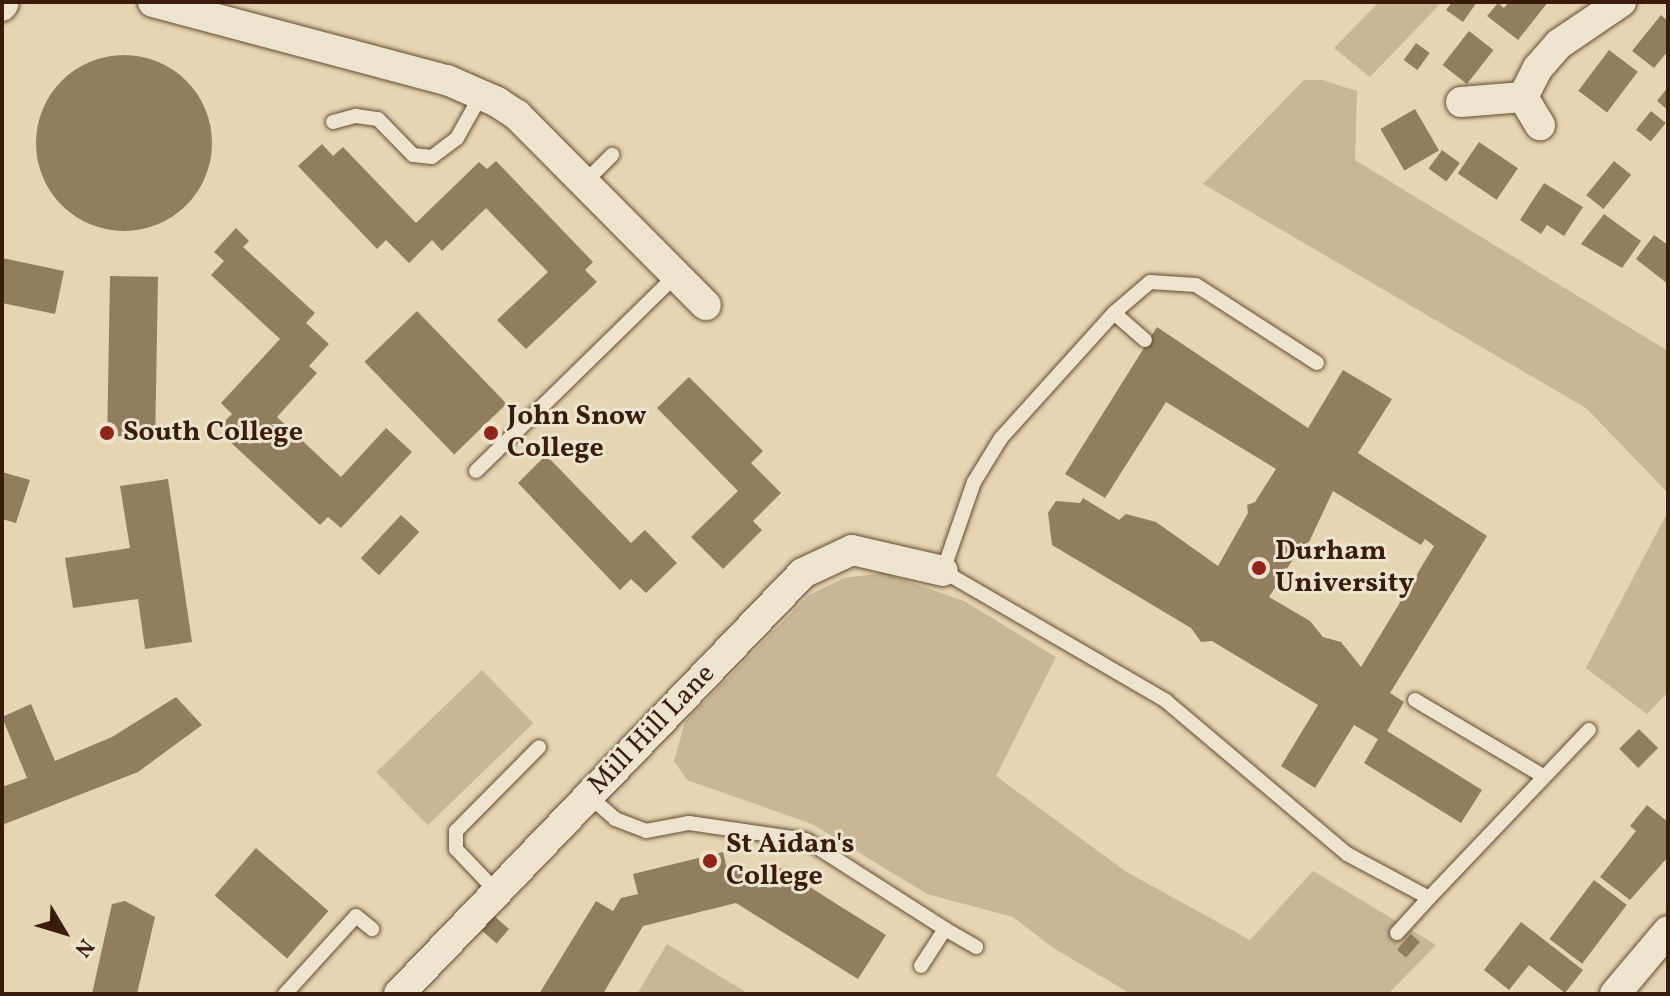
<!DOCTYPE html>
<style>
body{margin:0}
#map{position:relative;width:1670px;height:996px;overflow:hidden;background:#e5d5b2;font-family:Vollkorn,serif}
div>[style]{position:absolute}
.green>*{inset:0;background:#c8b695;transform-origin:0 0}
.building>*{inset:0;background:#927d61;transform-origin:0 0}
.round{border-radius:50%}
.roads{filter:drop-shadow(0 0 2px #644b34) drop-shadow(0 0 2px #644b34)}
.service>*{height:14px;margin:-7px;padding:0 7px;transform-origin:7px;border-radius:7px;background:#eee4cd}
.minor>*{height:30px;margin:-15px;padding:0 15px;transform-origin:15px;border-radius:15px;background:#eee4cd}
.dots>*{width:22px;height:22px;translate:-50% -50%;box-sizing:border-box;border:4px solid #eee4cd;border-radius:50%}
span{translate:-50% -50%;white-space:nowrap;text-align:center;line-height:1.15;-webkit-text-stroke:6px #eee4cd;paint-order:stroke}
.poi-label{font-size:28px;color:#391d0a;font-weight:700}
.left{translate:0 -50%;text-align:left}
.street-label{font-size:28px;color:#391d0a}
.frame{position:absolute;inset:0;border:4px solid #391d0a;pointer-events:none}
.north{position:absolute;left:24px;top:892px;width:80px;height:80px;-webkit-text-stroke:6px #eee4cd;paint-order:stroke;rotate:128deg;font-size:22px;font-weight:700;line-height:32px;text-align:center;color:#391d0a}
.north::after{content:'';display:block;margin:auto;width:28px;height:36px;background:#391d0a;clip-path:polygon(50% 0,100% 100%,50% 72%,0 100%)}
</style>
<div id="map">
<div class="green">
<div style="clip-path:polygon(1379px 2px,1442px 2px,1370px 77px,1334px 48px)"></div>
<div style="clip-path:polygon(1304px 80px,1322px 80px,1357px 91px,1355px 160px,1668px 351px,1668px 493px,1586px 408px,1203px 184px)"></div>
<div style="clip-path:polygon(1668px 511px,1668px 692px,1647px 714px,1586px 668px)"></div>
<div style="clip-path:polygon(884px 573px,964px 601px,1056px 657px,996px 776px,1125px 871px,1250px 940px,1313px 871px,1436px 945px,1388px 994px,1131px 994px,1052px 947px,1013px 917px,927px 894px,812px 824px,687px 780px,674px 761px,685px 722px,809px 595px,844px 578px)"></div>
<div style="left:482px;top:670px;width:74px;height:147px;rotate:46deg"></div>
<div style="clip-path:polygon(667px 944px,749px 994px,637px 994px)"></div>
</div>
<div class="building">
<div style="clip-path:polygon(1452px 2px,1477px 2px,1463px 22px,1446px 10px)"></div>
<div style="clip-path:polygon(1509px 2px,1548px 2px,1518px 40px,1487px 16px,1498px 3px,1504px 8px)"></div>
<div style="clip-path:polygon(1661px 15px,1668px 21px,1668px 51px,1654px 68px,1632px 51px)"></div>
<div style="left:1469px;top:31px;width:31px;height:43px;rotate:38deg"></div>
<div style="left:1416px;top:43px;width:17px;height:21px;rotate:36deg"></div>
<div style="left:1609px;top:50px;width:36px;height:51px;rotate:37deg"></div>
<div class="round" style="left:36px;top:55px;width:176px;height:176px"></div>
<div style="clip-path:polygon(1668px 87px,1668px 110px,1657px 101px)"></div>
<div style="left:1415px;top:109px;width:48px;height:40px;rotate:60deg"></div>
<div style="left:1651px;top:111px;width:19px;height:24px;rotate:39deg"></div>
<div style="left:1479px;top:142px;width:47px;height:38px;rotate:34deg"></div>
<div style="clip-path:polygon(322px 144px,333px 156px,343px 147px,416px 223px,479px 162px,487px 169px,496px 161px,593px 262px,585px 270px,597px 282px,526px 349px,497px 320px,548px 272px,486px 208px,442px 251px,432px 240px,409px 263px,386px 240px,377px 249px,298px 166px)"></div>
<div style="left:1442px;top:150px;width:22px;height:23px;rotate:36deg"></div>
<div style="left:1614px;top:161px;width:22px;height:44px;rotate:39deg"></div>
<div style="clip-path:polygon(1544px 183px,1583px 207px,1564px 236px,1547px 225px,1541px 234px,1520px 220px)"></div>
<div style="clip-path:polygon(1604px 214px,1641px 241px,1622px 268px,1581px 244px)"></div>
<div style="clip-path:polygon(236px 228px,249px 241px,243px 247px,315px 313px,306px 323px,329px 344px,309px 366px,317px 373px,277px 417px,341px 477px,386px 428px,412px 452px,341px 528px,328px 517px,320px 525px,228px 440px,232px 436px,221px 425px,232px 414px,221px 403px,280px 339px,211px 275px,224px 261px,214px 252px)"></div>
<div style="clip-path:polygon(1654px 235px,1668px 245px,1668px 284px,1636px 259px)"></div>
<div style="clip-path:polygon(2px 258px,64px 271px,55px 314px,2px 303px)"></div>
<div style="left:110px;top:276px;width:48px;height:160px;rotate:1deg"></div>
<div style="left:417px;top:311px;width:129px;height:73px;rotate:46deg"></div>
<div style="clip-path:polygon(evenodd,1157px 327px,1308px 428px,1343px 370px,1392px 399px,1358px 453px,1487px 536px,1390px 693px,1404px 702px,1387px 731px,1482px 790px,1461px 823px,1364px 763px,1378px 739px,1354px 725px,1315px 788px,1281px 766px,1318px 705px,1212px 641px,1201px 642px,1191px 628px,1052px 545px,1048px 513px,1056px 501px,1080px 503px,1083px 498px,1119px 520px,1126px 514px,1156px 522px,1218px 566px,1248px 513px,1247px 505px,1255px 502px,1276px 469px,1166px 402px,1105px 498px,1065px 474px,1157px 327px,1333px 491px,1421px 545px,1425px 539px,1434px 546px,1361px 667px,1341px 642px,1323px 637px,1310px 621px,1269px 597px,1302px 545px,1309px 542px,1333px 491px)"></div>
<div style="clip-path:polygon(689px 377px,763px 451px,751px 463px,781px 493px,753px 521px,762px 530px,723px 569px,691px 537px,738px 491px,657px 408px)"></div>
<div style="clip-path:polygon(546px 455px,631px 543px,645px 530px,677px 563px,646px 593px,631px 579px,620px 590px,518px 483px)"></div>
<div style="clip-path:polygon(2px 472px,30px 480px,16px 523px,2px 519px)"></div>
<div style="clip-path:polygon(168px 479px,192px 642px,145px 649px,138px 599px,73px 608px,65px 558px,130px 548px,120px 486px)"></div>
<div style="left:401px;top:515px;width:25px;height:59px;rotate:43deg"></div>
<div style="clip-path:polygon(176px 697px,202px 725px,138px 772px,2px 825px,2px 787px,27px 778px,2px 717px,31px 704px,55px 761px,112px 737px)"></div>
<div style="left:1639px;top:729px;width:27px;height:28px;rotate:45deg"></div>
<div style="clip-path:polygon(1647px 805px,1668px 822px,1668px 857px,1630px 900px,1600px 877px,1636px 831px,1630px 826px)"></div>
<div style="left:256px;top:848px;width:96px;height:63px;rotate:41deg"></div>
<div style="clip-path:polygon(723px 852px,728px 873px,743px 869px,759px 879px,770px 862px,886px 935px,858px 979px,736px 903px,643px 926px,603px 994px,539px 994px,596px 901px,613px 911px,621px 898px,638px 894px,633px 874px)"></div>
<div style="left:1594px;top:880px;width:41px;height:74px;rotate:37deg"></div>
<div style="clip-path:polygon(125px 901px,155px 917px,137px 994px,92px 994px,112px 904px)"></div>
<div style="left:494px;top:916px;width:20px;height:19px;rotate:41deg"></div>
<div style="clip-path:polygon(1521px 922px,1583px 970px,1565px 993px,1529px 965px,1509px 990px,1484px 970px)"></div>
<div style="left:1411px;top:934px;width:12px;height:21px;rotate:42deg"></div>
</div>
<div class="roads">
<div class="service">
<div style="left:333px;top:122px;width:24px;rotate:-15deg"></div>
<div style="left:356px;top:116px;width:22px;rotate:8deg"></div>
<div style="left:378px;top:119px;width:50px;rotate:45.8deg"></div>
<div style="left:413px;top:155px;width:19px;rotate:6deg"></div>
<div style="left:432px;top:157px;width:31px;rotate:-37deg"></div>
<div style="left:457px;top:138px;width:49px;rotate:-60.8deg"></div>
<div style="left:584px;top:183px;width:40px;rotate:-45deg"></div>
<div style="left:1114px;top:313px;width:41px;rotate:41.1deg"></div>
<div style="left:1317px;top:363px;width:144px;rotate:-147.2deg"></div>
<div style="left:1196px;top:285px;width:46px;rotate:-176.3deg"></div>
<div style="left:1150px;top:282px;width:48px;rotate:139.3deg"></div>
<div style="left:1114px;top:313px;width:169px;rotate:132.1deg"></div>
<div style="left:1001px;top:438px;width:52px;rotate:121.5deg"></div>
<div style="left:974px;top:482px;width:94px;rotate:109.2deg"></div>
<div style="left:943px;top:571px;width:258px;rotate:30.2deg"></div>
<div style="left:1166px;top:701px;width:237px;rotate:40.2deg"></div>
<div style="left:1347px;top:854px;width:93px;rotate:28.2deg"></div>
<div style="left:1429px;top:898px;width:232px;rotate:-46.4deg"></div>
<div style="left:476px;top:471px;width:280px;rotate:-44.4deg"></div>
<div style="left:1415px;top:700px;width:149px;rotate:30.7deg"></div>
<div style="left:589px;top:796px;width:35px;rotate:41deg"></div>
<div style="left:615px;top:819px;width:33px;rotate:21deg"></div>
<div style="left:646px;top:831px;width:44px;rotate:-10.5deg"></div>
<div style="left:689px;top:823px;width:118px;rotate:8.3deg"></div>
<div style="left:806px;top:840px;width:165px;rotate:32.6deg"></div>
<div style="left:945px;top:929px;width:44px;rotate:123deg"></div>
<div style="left:496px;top:891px;width:58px;rotate:-133.6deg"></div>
<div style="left:456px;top:849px;width:18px;rotate:-90deg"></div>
<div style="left:456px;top:831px;width:118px;rotate:-45.3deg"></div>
<div style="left:945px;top:929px;width:36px;rotate:30deg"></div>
<div style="left:1397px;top:933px;width:47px;rotate:-47.6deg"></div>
<div style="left:285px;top:994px;width:105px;rotate:-47.7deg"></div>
<div style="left:356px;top:916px;width:21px;rotate:39deg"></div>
</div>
<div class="minor">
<div style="left:153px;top:2px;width:304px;rotate:14.9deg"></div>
<div style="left:447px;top:80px;width:55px;rotate:23.7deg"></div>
<div style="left:497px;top:102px;width:24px;rotate:33deg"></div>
<div style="left:517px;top:115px;width:268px;rotate:45.2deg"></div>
<div style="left:2px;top:6px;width:4px;rotate:-63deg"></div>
<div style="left:1523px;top:97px;width:33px;rotate:59deg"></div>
<div style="left:1461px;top:102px;width:62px;rotate:-4.6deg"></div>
<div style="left:1523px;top:97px;width:33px;rotate:-63deg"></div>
<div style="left:1538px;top:68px;width:32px;rotate:-49deg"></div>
<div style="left:1559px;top:44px;width:75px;rotate:-34.1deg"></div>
<div style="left:399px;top:994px;width:583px;rotate:-46.18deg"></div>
<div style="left:803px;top:573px;width:54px;rotate:-25.1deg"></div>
<div style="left:852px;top:550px;width:93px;rotate:13deg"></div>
<div style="left:1615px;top:994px;width:82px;rotate:-49.9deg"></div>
</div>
</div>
<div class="dots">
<div style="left:107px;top:433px;background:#8f2418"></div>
<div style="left:491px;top:433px;background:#8f2418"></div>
<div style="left:1259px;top:568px;background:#8f2418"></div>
<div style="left:710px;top:861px;background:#8f2418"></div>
</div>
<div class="poi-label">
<span class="left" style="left:507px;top:433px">John Snow<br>College</span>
<span class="left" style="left:123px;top:433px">South College</span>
<span class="left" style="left:1275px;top:568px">Durham<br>University</span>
<span class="left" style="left:726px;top:861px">St Aidan's<br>College</span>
</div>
<div class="street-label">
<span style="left:652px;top:730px;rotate:-46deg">Mill Hill Lane</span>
</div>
<div class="frame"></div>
<div class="north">N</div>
</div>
